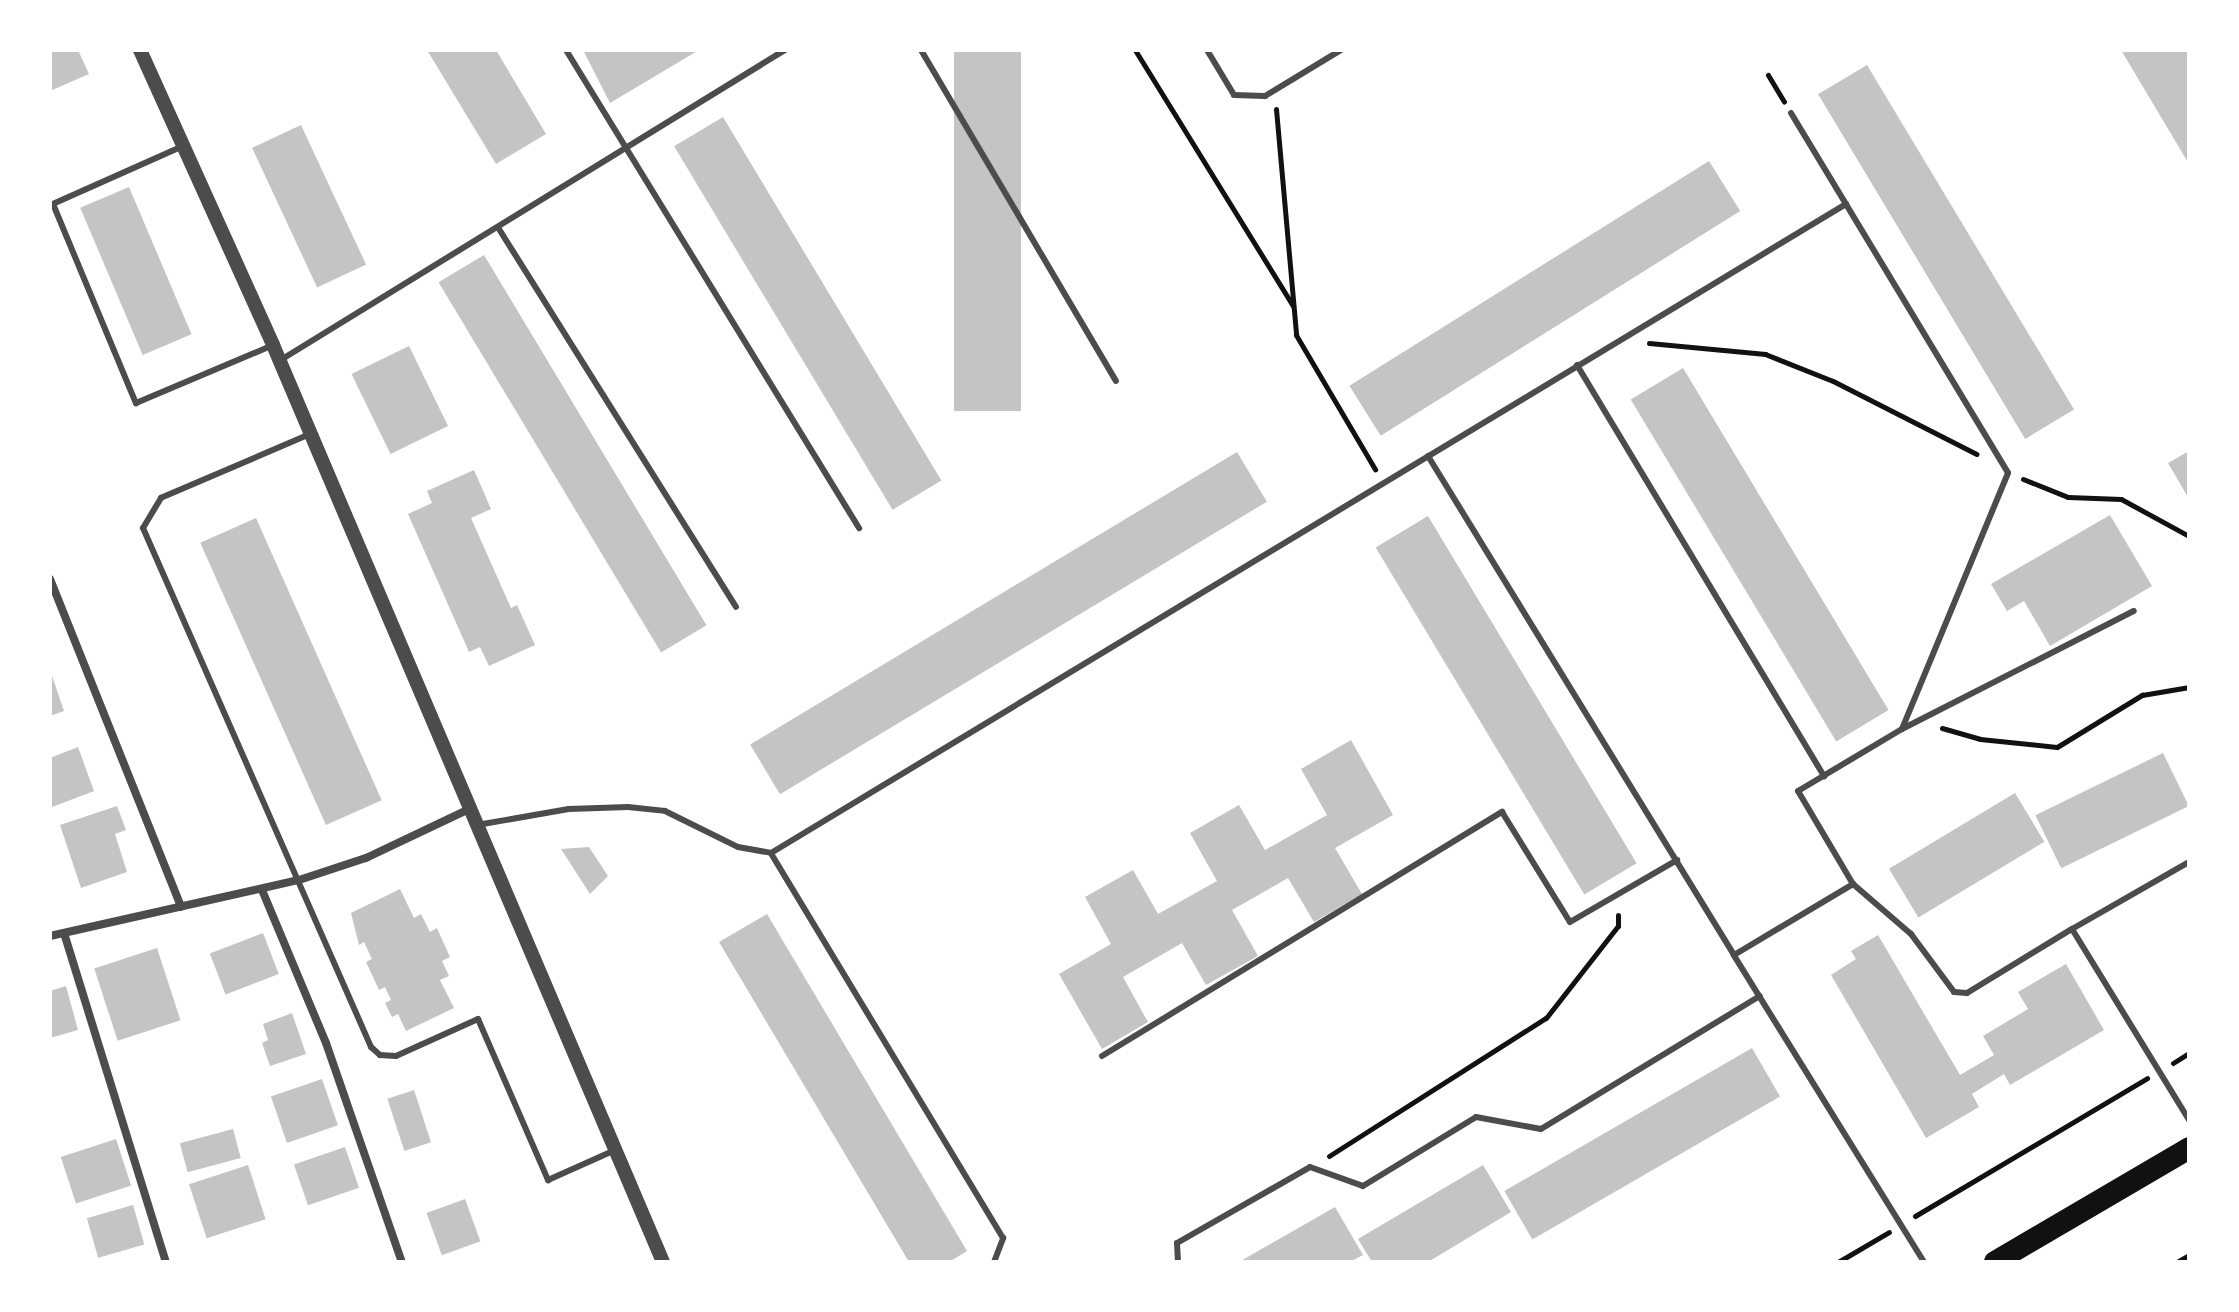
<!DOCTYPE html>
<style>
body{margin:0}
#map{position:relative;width:2239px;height:1312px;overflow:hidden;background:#fff;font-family:"PT Sans Narrow",sans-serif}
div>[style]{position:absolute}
.building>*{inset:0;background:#c4c4c4;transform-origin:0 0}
.path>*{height:5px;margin:-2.5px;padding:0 2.5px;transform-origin:2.5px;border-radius:2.5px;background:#111}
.service>*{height:6px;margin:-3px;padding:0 3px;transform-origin:3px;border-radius:3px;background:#4c4c4c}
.minor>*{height:8px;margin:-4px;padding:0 4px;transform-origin:4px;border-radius:4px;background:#4c4c4c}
.tertiary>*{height:14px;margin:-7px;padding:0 7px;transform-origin:7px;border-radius:7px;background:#4c4c4c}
.trunk>*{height:22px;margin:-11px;padding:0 11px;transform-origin:11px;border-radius:11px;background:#111}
span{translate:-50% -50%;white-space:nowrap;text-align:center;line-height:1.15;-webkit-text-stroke:6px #fff;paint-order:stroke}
.frame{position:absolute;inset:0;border:52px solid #fff;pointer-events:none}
</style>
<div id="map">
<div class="building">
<div style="clip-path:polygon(50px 50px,78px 50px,89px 74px,50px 91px)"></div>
<div style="clip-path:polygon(427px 50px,496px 50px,546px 134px,496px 164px)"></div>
<div style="clip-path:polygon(583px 50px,699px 50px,610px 103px)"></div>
<div style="left:954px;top:50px;width:67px;height:361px"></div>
<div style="clip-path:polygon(2121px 50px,2189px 50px,2189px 164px)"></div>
<div style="left:1867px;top:65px;width:402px;height:57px;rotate:59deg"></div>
<div style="left:723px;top:117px;width:424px;height:57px;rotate:59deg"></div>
<div style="left:301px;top:125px;width:154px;height:54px;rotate:65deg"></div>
<div style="left:1709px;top:161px;width:59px;height:424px;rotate:58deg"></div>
<div style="left:129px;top:187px;width:160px;height:53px;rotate:67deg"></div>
<div style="left:484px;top:255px;width:432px;height:53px;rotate:59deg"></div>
<div style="left:409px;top:346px;width:89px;height:64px;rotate:64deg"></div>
<div style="left:1683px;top:368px;width:399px;height:61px;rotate:59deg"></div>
<div style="clip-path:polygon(2189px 451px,2189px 499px,2168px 463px)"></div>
<div style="left:1237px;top:452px;width:58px;height:568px;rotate:59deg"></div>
<div style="clip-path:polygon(474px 470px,491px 509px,471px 518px,511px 608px,517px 605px,535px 645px,489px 666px,480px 647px,469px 652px,408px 514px,432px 503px,427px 491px)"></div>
<div style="clip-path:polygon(2110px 515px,2152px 586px,2050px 646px,2024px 601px,2007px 611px,1991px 584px)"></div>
<div style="left:1428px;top:516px;width:405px;height:61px;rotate:59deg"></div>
<div style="left:256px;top:518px;width:309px;height:61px;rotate:66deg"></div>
<div style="clip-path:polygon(50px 670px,64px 711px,50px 716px)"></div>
<div style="clip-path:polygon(1351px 740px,1393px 815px,1335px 848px,1362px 894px,1314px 922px,1288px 878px,1232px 910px,1258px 956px,1206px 985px,1182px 943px,1123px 977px,1148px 1022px,1102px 1049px,1059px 974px,1111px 944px,1085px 897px,1133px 870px,1158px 914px,1217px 881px,1190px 833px,1239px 805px,1265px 850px,1327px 815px,1301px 769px)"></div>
<div style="clip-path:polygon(78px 747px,94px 791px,52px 807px,50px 758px)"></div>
<div style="left:2163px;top:753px;width:59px;height:142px;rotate:64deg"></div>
<div style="left:2015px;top:793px;width:57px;height:147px;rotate:59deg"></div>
<div style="clip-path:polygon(117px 806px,126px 830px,115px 834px,127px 872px,81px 888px,60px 825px)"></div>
<div style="clip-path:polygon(589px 847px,608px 876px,590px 894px,561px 849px)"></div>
<div style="clip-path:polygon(400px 889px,414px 918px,421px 914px,430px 932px,437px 928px,450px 957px,442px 961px,449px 976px,440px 980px,454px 1008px,406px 1031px,398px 1014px,392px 1017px,385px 1003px,391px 1000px,385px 987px,379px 990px,366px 962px,372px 959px,364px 942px,359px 945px,351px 913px)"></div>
<div style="clip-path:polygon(767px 914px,967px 1251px,949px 1262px,909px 1262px,719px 942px)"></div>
<div style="left:263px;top:933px;width:44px;height:57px;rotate:69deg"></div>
<div style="clip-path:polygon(1878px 935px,1960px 1075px,1994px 1055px,1983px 1036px,2028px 1009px,2018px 992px,2066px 964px,2104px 1030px,2010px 1085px,2004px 1074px,1972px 1094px,1979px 1107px,1926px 1138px,1831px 975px,1856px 959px,1851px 951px)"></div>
<div style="left:157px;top:948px;width:76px;height:66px;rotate:72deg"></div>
<div style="clip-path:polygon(66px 986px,78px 1030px,50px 1038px,50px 991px)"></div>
<div style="clip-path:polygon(292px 1013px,306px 1054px,270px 1066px,262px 1043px,268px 1040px,263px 1024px)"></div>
<div style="left:1752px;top:1048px;width:56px;height:286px;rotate:60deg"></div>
<div style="left:322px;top:1079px;width:49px;height:54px;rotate:71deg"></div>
<div style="left:414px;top:1090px;width:55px;height:28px;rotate:72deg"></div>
<div style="left:233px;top:1129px;width:30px;height:55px;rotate:75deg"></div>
<div style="left:116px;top:1139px;width:49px;height:58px;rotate:72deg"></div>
<div style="left:345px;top:1147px;width:43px;height:54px;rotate:71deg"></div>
<div style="left:248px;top:1165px;width:57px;height:62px;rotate:72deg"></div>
<div style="clip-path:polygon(1483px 1165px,1511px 1212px,1428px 1262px,1372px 1262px,1358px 1239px)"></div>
<div style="left:465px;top:1199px;width:45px;height:41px;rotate:70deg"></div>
<div style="left:133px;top:1205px;width:41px;height:48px;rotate:74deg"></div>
<div style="clip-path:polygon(1335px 1207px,1363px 1255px,1350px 1262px,1239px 1262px)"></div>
</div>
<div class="path">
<div style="left:1135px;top:50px;width:301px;rotate:58.3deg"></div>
<div style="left:1768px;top:75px;width:31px;rotate:59deg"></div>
<div style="left:1276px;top:109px;width:227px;rotate:84.9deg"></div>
<div style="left:1296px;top:335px;width:156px;rotate:59.5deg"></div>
<div style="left:1649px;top:343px;width:117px;rotate:5.4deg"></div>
<div style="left:1765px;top:354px;width:73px;rotate:21.7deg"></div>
<div style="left:1833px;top:381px;width:161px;rotate:27deg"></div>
<div style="left:2023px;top:479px;width:48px;rotate:21.8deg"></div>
<div style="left:2068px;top:497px;width:53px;rotate:2.2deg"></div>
<div style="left:2121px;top:499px;width:77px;rotate:28.6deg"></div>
<div style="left:1942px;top:728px;width:40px;rotate:16deg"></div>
<div style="left:1980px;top:739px;width:77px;rotate:5.9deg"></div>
<div style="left:2057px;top:747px;width:100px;rotate:-31.5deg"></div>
<div style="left:2142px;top:695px;width:48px;rotate:-9.7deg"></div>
<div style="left:2173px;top:1063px;width:19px;rotate:-32deg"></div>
<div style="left:1329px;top:1156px;width:257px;rotate:-32.5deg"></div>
<div style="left:1546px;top:1018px;width:117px;rotate:-52deg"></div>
<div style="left:1618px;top:926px;width:11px;rotate:-90deg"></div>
<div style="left:1915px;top:1216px;width:270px;rotate:-30.7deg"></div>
<div style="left:1838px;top:1262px;width:59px;rotate:-30.5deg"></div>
<div style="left:2177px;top:1262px;width:14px;rotate:-30deg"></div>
</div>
<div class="service">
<div style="left:566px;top:50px;width:561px;rotate:58.49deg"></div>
<div style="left:921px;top:50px;width:384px;rotate:59.5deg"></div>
<div style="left:1207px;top:50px;width:52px;rotate:59deg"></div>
<div style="left:1234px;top:95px;width:31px;rotate:2deg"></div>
<div style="left:1265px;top:96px;width:89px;rotate:-31.2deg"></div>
<div style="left:1791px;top:113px;width:420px;rotate:58.9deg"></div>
<div style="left:2008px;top:473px;width:277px;rotate:112.5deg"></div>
<div style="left:1902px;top:729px;width:121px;rotate:149.2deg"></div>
<div style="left:1798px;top:791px;width:108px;rotate:59.4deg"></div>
<div style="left:183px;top:146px;width:142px;rotate:156deg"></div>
<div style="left:53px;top:204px;width:216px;rotate:67.4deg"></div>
<div style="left:136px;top:403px;width:147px;rotate:-22.9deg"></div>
<div style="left:499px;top:229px;width:446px;rotate:57.9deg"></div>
<div style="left:279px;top:361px;width:594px;rotate:-31.58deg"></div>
<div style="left:1577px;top:365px;width:480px;rotate:59deg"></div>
<div style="left:310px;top:434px;width:162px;rotate:156.8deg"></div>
<div style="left:161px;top:498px;width:35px;rotate:121deg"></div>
<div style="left:143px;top:528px;width:567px;rotate:66.28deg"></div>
<div style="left:371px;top:1047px;width:12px;rotate:42deg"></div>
<div style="left:380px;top:1055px;width:16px;rotate:4deg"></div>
<div style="left:396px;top:1056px;width:90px;rotate:-24.3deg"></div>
<div style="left:478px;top:1019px;width:176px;rotate:66.5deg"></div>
<div style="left:548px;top:1180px;width:73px;rotate:-24.1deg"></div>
<div style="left:1428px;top:456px;width:585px;rotate:58.48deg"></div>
<div style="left:1902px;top:729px;width:260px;rotate:-27deg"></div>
<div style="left:477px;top:825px;width:93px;rotate:-9.9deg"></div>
<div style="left:569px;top:809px;width:59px;rotate:-1.9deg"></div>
<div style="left:628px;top:807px;width:37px;rotate:6deg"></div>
<div style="left:665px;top:811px;width:81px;rotate:26.3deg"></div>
<div style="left:738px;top:847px;width:34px;rotate:10deg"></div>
<div style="left:2072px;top:929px;width:135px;rotate:-29.8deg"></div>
<div style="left:1102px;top:1056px;width:469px;rotate:-31.4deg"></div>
<div style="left:1502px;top:812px;width:129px;rotate:58.3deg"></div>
<div style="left:1570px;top:922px;width:124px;rotate:-30.1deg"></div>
<div style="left:994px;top:1262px;width:26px;rotate:-69deg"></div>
<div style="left:1003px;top:1238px;width:449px;rotate:-121.1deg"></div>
<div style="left:771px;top:853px;width:1256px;rotate:-31.12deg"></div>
<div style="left:1178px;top:1262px;width:19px;rotate:-93deg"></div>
<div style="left:1177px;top:1243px;width:153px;rotate:-29.7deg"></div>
<div style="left:1310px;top:1167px;width:56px;rotate:19.7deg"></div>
<div style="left:1363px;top:1186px;width:132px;rotate:-31.4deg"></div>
<div style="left:1476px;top:1117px;width:66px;rotate:10.5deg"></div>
<div style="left:1541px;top:1129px;width:256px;rotate:-31.3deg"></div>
<div style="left:1924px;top:1262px;width:361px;rotate:-121.8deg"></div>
<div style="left:1734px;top:955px;width:139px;rotate:-30.8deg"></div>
<div style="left:1853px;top:884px;width:77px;rotate:40.8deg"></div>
<div style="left:1911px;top:934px;width:72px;rotate:53.4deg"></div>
<div style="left:1954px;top:992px;width:13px;rotate:4deg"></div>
<div style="left:1967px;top:993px;width:123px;rotate:-31.4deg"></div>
<div style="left:2072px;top:929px;width:224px;rotate:58.5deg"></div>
</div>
<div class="minor">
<div style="left:50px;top:579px;width:353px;rotate:68.2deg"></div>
<div style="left:262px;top:890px;width:166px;rotate:67.3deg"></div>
<div style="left:326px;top:1043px;width:232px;rotate:70.9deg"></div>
<div style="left:64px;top:933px;width:344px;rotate:72.8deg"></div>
<div style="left:50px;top:936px;width:255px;rotate:-12.7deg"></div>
<div style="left:299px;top:880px;width:71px;rotate:-18.2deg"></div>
<div style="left:366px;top:858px;width:114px;rotate:-25.4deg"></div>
</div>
<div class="tertiary">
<div style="left:140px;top:50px;width:324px;rotate:65.7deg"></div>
<div style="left:273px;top:345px;width:996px;rotate:66.96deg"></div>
</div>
<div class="trunk">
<div style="left:1995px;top:1262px;width:225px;rotate:-30.4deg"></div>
</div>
<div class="frame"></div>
</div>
